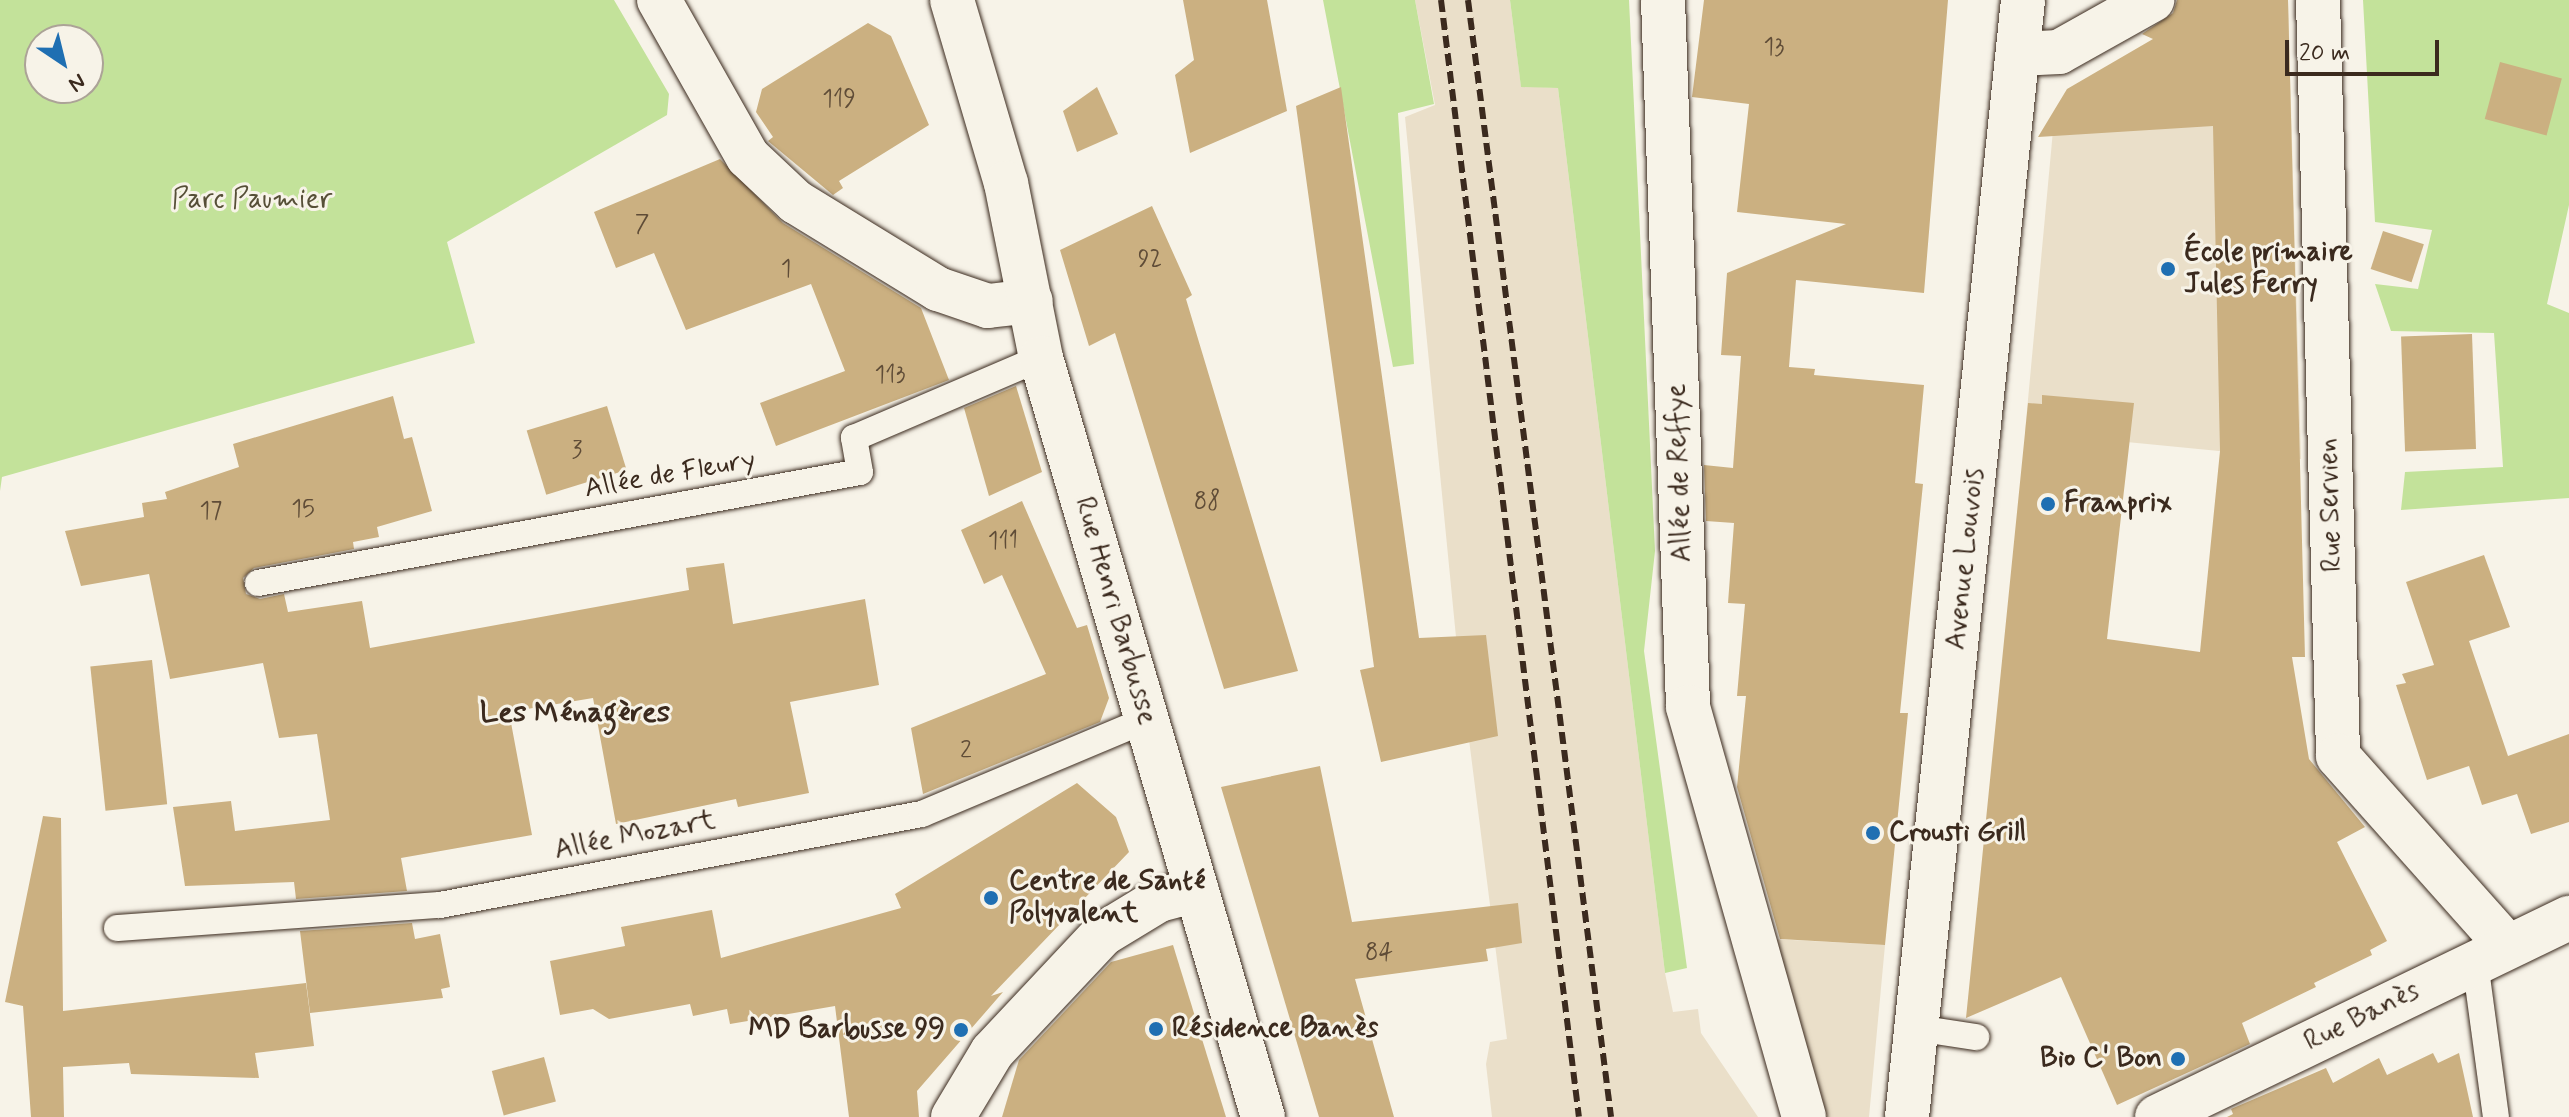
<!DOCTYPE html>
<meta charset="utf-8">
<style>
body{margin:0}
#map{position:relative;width:2569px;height:1117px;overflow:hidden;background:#f7f3e8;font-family:Mynerve,sans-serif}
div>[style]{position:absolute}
.built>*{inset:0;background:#eadfc9}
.green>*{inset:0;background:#c3e29a}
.building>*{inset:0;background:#cbb081;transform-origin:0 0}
.roads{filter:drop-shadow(0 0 2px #3b2a1e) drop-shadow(0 0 2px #3b2a1e)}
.lane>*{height:26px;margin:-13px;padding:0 13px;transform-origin:13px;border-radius:13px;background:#f7f3e8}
.street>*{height:44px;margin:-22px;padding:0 22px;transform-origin:22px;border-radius:22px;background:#f7f3e8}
.rail>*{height:6px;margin-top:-3px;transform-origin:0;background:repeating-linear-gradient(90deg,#3b2a1e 0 12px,transparent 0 18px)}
.dots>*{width:22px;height:22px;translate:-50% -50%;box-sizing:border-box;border:4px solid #f7f3e8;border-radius:50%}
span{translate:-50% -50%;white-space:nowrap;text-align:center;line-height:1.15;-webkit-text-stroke:6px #f7f3e8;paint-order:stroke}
.number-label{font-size:24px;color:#5f4c37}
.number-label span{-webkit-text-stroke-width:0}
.park-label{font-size:28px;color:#564f37}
.poi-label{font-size:28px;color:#3b2a1e;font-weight:700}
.left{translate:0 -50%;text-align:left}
.right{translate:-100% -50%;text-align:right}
.street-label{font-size:28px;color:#3b2a1e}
.neighbourhood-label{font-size:30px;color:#3b2a1e;font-weight:700}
.north{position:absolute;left:24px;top:24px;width:80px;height:80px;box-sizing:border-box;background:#f7f3e8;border:2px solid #aca397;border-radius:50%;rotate:145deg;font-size:22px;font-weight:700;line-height:32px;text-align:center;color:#3b2a1e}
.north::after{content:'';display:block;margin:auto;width:28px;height:36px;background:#1f6fb2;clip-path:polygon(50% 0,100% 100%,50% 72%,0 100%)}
.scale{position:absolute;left:2285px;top:40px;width:154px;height:36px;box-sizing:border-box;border:4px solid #3b2a1e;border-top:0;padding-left:10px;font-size:24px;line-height:28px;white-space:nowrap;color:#3b2a1e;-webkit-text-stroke:6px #f7f3e8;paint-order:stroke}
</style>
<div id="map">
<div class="built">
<div style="clip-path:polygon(1415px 0,1510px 0,1521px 86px,1558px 88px,1665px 973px,1673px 1012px,1698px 1009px,1701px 1033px,1758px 1117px,1492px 1117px,1486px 1064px,1490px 1042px,1507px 1039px,1456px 637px,1405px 117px,1435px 105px)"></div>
<div style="clip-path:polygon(2220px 0,2288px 0,2301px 459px,2025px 432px,2055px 109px)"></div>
<div style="clip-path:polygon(1752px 938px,1885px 945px,1869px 1117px,1804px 1117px)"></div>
</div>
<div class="green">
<div style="clip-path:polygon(evenodd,0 0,614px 0,669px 94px,667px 115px,447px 242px,475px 343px,2px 477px,0 491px,0 0,40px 40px,88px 40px,88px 88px,40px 88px,40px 40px)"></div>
<div style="clip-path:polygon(1323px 0,1415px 0,1434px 104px,1398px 113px,1414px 364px,1393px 367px)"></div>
<div style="clip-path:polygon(1510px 0,1629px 0,1655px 551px,1644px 651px,1687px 968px,1665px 973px,1558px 88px,1521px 87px)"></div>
<div style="clip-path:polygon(2363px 0,2569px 0,2569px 205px,2547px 304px,2569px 313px,2569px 498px,2401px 510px,2405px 472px,2503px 467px,2494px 333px,2391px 331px,2375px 284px,2418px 289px,2432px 230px,2375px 222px)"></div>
</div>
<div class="building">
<div style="clip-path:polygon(1183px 0,1267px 0,1287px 111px,1190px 153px,1175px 75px,1194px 60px)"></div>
<div style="clip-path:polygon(1704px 0,1948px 0,1924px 293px,1796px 280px,1789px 367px,1815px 369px,1814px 375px,1924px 385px,1915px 483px,1923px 484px,1900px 713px,1908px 713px,1885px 945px,1780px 939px,1737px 787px,1746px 696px,1737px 696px,1745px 604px,1728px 603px,1734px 523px,1706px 521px,1704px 465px,1733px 468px,1741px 356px,1721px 355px,1727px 273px,1846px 224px,1737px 212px,1749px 104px,1692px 97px)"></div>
<div style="clip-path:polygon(2177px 0,2288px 0,2305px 657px,2292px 657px,2309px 759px,2365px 827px,2337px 842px,2387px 941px,2370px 950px,2372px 955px,2314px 983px,2316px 987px,2242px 1023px,2250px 1044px,2117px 1105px,2061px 977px,1966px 1018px,2028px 403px,2042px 404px,2042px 395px,2134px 403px,2107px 639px,2200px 652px,2220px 451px,2213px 126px,2038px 137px,2067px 89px,2153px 39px,2142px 34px,2173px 13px)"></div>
<div style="clip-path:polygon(868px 23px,891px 36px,929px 125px,839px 181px,843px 188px,833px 195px,768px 141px,773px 137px,756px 112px,762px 89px)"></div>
<div style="left:2500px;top:62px;width:64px;height:59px;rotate:15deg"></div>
<div style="clip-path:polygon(1097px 87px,1118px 134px,1077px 152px,1063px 111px)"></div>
<div style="clip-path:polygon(1341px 87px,1419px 638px,1486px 635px,1498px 736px,1381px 762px,1360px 670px,1374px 667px,1296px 106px)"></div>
<div style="clip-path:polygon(720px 159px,783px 223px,921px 308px,949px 380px,776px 446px,760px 403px,845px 371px,811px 284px,686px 330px,654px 253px,616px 268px,594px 212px)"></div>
<div style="clip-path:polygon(1152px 206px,1192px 295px,1186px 299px,1298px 671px,1224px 689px,1115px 333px,1089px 346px,1060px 250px)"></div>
<div style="left:2383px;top:231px;width:43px;height:40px;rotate:18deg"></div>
<div style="left:2472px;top:334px;width:115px;height:71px;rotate:88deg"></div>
<div style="clip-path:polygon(1016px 386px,1042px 472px,989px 496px,964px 408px)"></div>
<div style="clip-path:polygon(393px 396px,404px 439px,412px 437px,432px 511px,377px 527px,379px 537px,353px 542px,354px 549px,254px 568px,243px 578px,246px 594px,260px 599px,284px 594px,288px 612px,362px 601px,370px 648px,689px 590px,686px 568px,724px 563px,733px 624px,865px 599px,879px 685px,790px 702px,809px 793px,738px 807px,736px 799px,616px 824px,593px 698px,509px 712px,532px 835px,401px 858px,407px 891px,296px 899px,294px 882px,185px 886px,173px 807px,231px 801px,235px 831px,330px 820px,317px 734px,279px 738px,263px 663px,170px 679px,149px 574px,81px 586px,65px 531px,144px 517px,142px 503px,167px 499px,165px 492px,239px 467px,233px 444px)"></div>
<div style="left:607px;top:406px;width:67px;height:84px;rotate:73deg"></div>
<div style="clip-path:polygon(1022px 501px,1077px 628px,1087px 625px,1109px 698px,1100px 722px,923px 794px,911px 728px,1046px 674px,1002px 575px,984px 584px,961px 530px)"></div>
<div style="clip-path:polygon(2484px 555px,2510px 627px,2469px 641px,2508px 756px,2569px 734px,2569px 822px,2531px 834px,2517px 794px,2482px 805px,2469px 766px,2427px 780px,2396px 685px,2406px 683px,2402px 674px,2434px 665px,2406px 582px)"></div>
<div style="left:152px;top:660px;width:145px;height:62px;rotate:84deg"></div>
<div style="clip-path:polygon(1320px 766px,1352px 922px,1518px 903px,1522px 943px,1486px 949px,1488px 961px,1355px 979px,1394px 1117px,1319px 1117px,1221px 787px)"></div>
<div style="clip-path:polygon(1077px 783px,1116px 817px,1129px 852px,991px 996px,1003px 992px,917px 1091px,919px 1117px,849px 1117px,835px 1006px,730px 1024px,727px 1009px,693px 1016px,690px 1004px,609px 1019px,593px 1009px,560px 1015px,550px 961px,625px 946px,621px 927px,712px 910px,721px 958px,901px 908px,895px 894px)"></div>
<div style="clip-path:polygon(43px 816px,61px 818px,63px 1011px,306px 983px,314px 1046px,255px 1053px,259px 1078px,131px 1074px,129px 1063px,63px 1067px,64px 1117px,31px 1117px,23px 1006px,5px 1002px)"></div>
<div style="clip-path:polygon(412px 923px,415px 939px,440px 934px,450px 987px,441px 989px,443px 998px,310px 1013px,300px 931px)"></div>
<div style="clip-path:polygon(1173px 945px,1226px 1117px,1002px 1117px,1019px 1060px,1111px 962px)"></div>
<div style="clip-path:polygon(2433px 1053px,2438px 1063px,2459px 1053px,2473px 1117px,2227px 1117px,2233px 1114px,2231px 1109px,2326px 1068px,2333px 1083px,2379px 1058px,2387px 1075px)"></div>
<div style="left:544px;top:1057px;width:46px;height:54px;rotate:75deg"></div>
</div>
<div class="roads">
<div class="lane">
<div style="left:258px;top:583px;width:612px;rotate:-10.45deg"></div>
<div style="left:860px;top:472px;width:35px;rotate:-100deg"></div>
<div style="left:854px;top:438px;width:203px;rotate:-23.2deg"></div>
<div style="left:117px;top:928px;width:324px;rotate:-4.1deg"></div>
<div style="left:440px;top:905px;width:491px;rotate:-10.7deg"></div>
<div style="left:922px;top:814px;width:243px;rotate:-22.8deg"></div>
<div style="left:2475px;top:962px;width:156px;rotate:82.3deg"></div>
<div style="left:1917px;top:1028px;width:60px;rotate:8.7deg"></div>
</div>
<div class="street">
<div style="left:659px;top:0;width:180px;rotate:60.5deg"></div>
<div style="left:748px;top:157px;width:66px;rotate:43.2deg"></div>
<div style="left:796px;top:202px;width:167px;rotate:31.5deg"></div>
<div style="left:938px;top:289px;width:53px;rotate:18.8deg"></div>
<div style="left:988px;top:306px;width:43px;rotate:-6.6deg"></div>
<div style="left:952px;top:0;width:191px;rotate:73.6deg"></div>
<div style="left:1006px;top:183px;width:178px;rotate:78.7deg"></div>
<div style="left:1041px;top:358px;width:791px;rotate:73.7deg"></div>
<div style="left:1663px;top:0;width:707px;rotate:87.97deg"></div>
<div style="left:1688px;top:707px;width:426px;rotate:74.2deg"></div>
<div style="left:2318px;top:0;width:756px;rotate:88.48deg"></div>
<div style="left:2338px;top:756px;width:254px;rotate:48.3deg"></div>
<div style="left:2018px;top:54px;width:41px;rotate:-2.8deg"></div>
<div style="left:2059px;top:52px;width:107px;rotate:-29.2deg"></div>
<div style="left:953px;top:1117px;width:76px;rotate:-59deg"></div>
<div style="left:992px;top:1052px;width:162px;rotate:-46.8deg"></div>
<div style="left:1103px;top:934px;width:66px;rotate:-31.3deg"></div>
<div style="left:1159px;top:900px;width:39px;rotate:-15deg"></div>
<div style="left:1907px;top:1117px;width:1123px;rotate:-84.07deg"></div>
<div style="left:2157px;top:1117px;width:458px;rotate:-25.8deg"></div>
</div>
</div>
<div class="rail">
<div style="left:1441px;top:0;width:1125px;rotate:82.96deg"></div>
<div style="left:1468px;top:0;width:1126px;rotate:82.7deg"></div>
</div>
<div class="dots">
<div style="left:2168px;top:269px;background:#1f6fb2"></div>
<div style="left:2048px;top:504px;background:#1f6fb2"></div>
<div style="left:1873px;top:833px;background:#1f6fb2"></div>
<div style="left:991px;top:898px;background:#1f6fb2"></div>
<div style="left:1156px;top:1029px;background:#1f6fb2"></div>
<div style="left:961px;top:1030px;background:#1f6fb2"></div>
<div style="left:2178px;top:1059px;background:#1f6fb2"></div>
</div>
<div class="number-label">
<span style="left:1774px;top:48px">13</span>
<span style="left:839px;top:100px">119</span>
<span style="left:642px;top:225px">7</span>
<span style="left:1150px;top:260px">92</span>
<span style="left:786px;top:270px">1</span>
<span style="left:890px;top:376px">113</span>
<span style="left:577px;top:451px">3</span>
<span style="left:1207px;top:502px">88</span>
<span style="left:303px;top:510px">15</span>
<span style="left:211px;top:512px">17</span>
<span style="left:1003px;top:542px">111</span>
<span style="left:966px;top:751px">2</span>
<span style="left:1379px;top:953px">84</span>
</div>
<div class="park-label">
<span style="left:252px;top:200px">Parc Paumier</span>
</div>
<div class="poi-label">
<span class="left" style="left:2184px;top:269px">École primaire<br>Jules Ferry</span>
<span class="left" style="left:2064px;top:504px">Franprix</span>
<span class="left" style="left:1889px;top:833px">Crousti Grill</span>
<span class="left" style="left:1009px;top:898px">Centre de Santé<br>Polyvalent</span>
<span class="left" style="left:1172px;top:1029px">Résidence Banès</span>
<span class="right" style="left:945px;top:1030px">MD Barbusse 99</span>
<span class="right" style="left:2162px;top:1059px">Bio C' Bon</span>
</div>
<div class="street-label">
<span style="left:1680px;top:473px;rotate:-92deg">Allée de Reffye</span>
<span style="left:670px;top:475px;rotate:-10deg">Allée de Fleury</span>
<span style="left:2331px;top:505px;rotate:-92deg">Rue Servien</span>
<span style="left:1966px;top:559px;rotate:-84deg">Avenue Louvois</span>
<span style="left:1115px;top:611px;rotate:74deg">Rue Henri Barbusse</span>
<span style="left:635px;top:836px;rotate:-11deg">Allée Mozart</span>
<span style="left:2362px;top:1017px;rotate:-26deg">Rue Banès</span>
</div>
<div class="neighbourhood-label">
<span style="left:575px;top:713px">Les Ménagères</span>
</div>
<div class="north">N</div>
<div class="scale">20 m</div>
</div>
